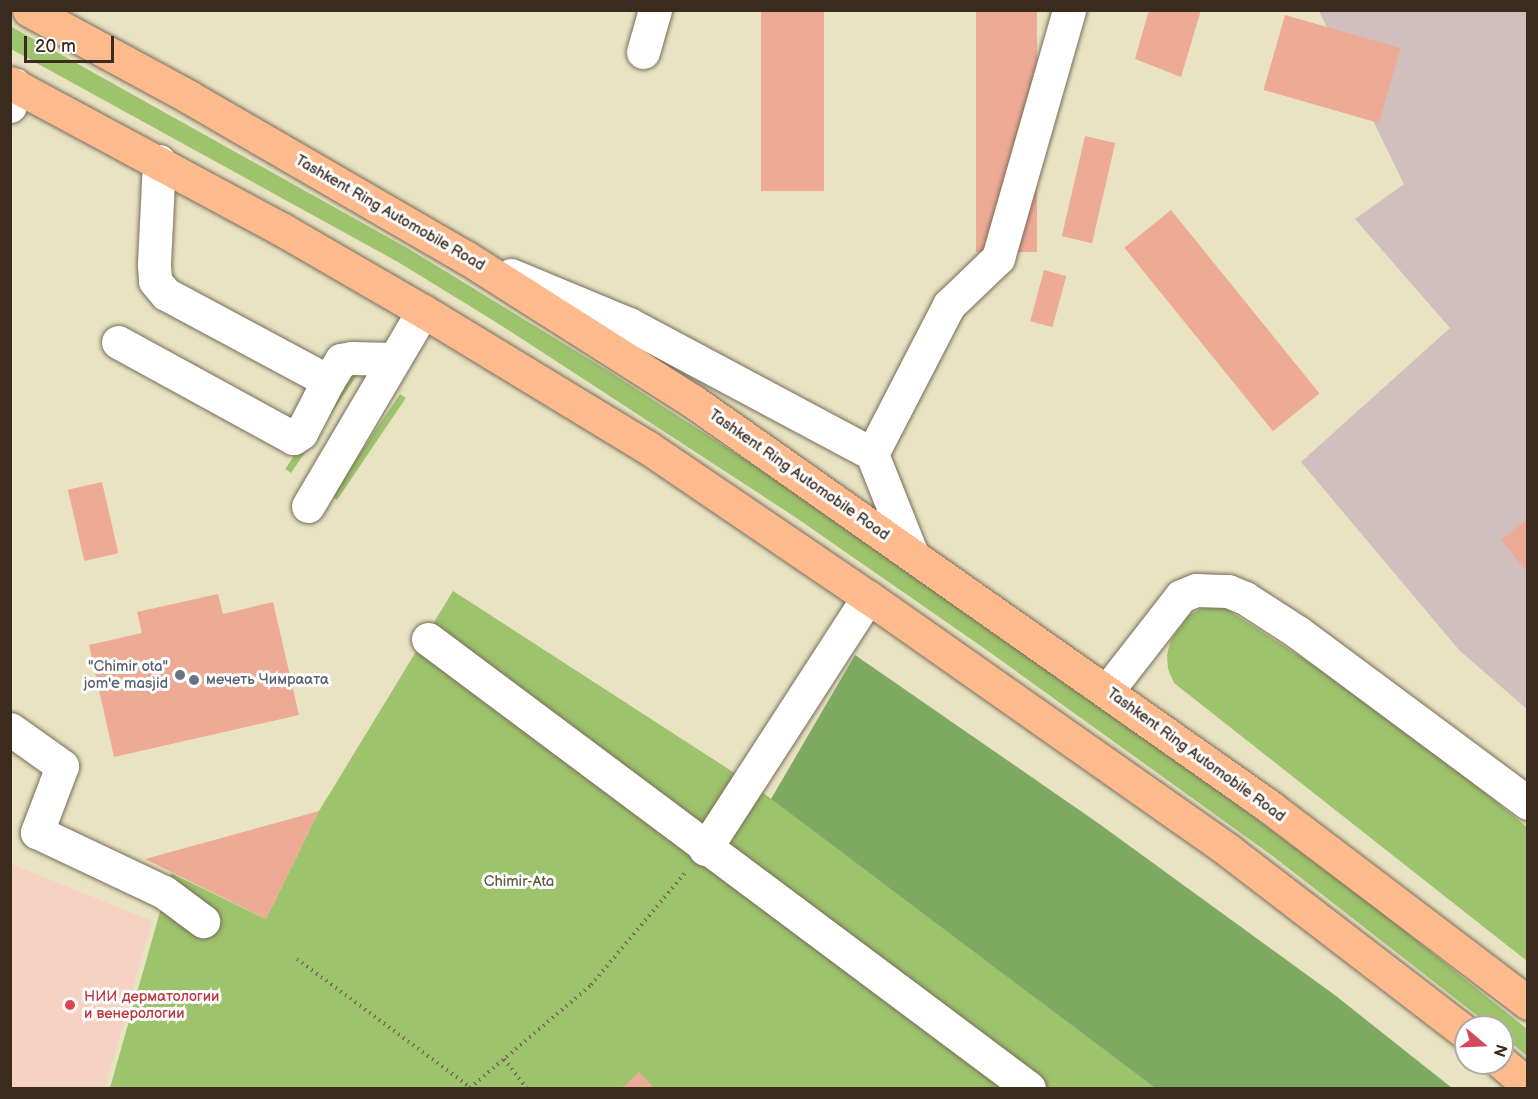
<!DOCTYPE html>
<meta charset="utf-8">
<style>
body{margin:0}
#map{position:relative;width:1538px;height:1099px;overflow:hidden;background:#e9e3c3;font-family:"Balsamiq Sans",sans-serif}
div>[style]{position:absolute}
.built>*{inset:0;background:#f6d2c3}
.industrial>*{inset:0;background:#d1bfbd}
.green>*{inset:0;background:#9dc36d;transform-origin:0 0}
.forest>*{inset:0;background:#7ea960}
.building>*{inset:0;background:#edab95;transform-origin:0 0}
.path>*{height:4px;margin-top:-2px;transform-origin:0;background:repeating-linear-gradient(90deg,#786b58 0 1.5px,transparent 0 6px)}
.roads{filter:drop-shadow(0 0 2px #786b58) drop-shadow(0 0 2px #786b58)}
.minor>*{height:33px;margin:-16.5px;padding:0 16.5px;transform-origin:16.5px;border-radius:16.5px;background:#fff}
.highway>*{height:33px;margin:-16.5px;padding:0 16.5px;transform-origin:16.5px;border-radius:16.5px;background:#fcba8d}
.dots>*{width:16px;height:16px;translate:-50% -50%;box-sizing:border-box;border:3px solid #fff;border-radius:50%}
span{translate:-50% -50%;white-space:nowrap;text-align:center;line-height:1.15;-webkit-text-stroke:6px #fff;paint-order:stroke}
.street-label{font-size:15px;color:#3b2a1e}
.worship-label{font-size:15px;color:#5b616d}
.right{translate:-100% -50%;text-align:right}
.left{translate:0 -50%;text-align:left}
.park-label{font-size:15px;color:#5d603a}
.health-label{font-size:15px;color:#be3a42}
.frame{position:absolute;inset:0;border:12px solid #3b2a1e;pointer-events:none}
.north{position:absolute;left:1454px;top:1015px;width:60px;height:60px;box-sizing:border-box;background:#fff;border:2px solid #b1aaa5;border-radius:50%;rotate:109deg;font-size:16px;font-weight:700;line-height:24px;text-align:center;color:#3b2a1e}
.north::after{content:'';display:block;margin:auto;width:21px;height:27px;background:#d1495b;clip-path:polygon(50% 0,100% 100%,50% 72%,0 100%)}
.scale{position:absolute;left:24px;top:36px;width:90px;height:27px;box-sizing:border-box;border:3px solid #3b2a1e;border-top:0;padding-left:8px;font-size:18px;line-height:21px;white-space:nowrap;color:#3b2a1e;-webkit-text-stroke:4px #fff;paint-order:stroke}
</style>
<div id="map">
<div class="built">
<div style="clip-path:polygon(11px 864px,152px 921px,105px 1088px,11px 1088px)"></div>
</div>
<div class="industrial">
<div style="clip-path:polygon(1319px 11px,1527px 11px,1527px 709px,1459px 650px,1301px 462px,1450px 328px,1355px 219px,1404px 184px)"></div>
</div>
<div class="green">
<div style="clip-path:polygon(10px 26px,409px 249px,610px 372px,809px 501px,1193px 772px,1381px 912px,1527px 1029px,1527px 1056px,1502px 1035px,1502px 1027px,1492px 1027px,1274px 857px,988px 651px,795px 517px,499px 324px,398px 262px,11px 49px)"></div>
<div style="left:354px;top:367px;width:7px;height:123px;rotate:34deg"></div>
<div style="left:400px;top:394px;width:7px;height:123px;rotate:34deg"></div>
<div style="clip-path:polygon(453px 591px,750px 783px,1155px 1088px,110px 1088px,171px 873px,266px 919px,319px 811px)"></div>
<div style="clip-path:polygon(1215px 605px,1228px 610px,1332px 677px,1434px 751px,1527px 827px,1527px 961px,1174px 683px,1168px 669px,1167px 654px,1171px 640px,1189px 615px,1202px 608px)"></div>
</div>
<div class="forest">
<div style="clip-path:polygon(855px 655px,1098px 823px,1336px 996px,1452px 1088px,1155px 1088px,771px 799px)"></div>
</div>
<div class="building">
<div style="left:761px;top:10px;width:63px;height:181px"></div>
<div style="left:976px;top:10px;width:61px;height:242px"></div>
<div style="clip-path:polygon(1149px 10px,1201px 10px,1181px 77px,1135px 59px)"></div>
<div style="left:1285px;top:15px;width:120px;height:78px;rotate:16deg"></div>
<div style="left:1085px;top:136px;width:31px;height:103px;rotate:13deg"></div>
<div style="left:1171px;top:210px;width:236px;height:60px;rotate:51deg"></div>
<div style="left:1044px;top:270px;width:23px;height:53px;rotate:15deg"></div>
<div style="left:102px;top:482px;width:73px;height:35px;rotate:77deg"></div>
<div style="clip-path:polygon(1528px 519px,1528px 573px,1501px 540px)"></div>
<div style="clip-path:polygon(218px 594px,223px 614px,273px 602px,299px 715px,114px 757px,89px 645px,142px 633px,137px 612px)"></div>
<div style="clip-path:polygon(319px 811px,266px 919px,145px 859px)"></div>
<div style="clip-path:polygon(639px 1072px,654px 1088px,622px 1088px)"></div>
</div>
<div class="path">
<div style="left:297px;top:959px;width:215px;rotate:36.5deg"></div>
<div style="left:504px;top:1059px;width:37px;rotate:52deg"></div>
<div style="left:470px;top:1088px;width:159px;rotate:-40.4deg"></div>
<div style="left:591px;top:985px;width:146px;rotate:-50deg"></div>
</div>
<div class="roads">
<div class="minor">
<div style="left:643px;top:52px;width:44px;rotate:-74.1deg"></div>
<div style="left:10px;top:106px;width:22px;rotate:-77deg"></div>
<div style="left:159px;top:161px;width:104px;rotate:92.8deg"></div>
<div style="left:154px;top:265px;width:16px;rotate:86deg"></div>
<div style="left:155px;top:281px;width:17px;rotate:50deg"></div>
<div style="left:166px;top:294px;width:184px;rotate:28.2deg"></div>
<div style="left:328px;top:381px;width:25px;rotate:-58deg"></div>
<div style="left:341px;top:360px;width:11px;rotate:-10deg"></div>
<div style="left:352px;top:358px;width:42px;rotate:1.4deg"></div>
<div style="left:511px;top:275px;width:128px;rotate:22.6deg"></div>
<div style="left:629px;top:324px;width:276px;rotate:28.1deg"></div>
<div style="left:872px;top:454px;width:105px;rotate:68.3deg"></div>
<div style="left:118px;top:342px;width:200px;rotate:28.7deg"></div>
<div style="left:293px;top:438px;width:9px;rotate:-32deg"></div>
<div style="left:301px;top:433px;width:59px;rotate:-62.6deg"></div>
<div style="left:872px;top:454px;width:168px;rotate:-62.7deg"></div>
<div style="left:949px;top:305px;width:68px;rotate:-43.8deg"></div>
<div style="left:998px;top:258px;width:258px;rotate:-74deg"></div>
<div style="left:308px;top:506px;width:226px;rotate:-59.5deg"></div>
<div style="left:428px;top:639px;width:750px;rotate:36.76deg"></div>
<div style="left:1107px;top:691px;width:120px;rotate:-52.1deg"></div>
<div style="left:1181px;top:596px;width:16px;rotate:-22deg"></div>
<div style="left:1196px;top:590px;width:32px;rotate:2deg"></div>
<div style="left:1228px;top:591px;width:18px;rotate:22deg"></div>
<div style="left:1245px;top:598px;width:64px;rotate:32.9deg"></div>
<div style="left:1299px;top:633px;width:285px;rotate:36.6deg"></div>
<div style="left:10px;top:729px;width:64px;rotate:35.4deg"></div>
<div style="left:62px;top:766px;width:71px;rotate:110.7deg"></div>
<div style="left:37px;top:832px;width:140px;rotate:25.3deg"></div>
<div style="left:164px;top:892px;width:49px;rotate:36.6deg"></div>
<div style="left:705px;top:849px;width:300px;rotate:-57.1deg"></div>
</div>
<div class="highway">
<div style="left:29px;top:10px;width:182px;rotate:28.5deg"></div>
<div style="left:189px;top:97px;width:321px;rotate:30.1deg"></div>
<div style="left:467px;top:258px;width:265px;rotate:32.4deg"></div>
<div style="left:691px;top:400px;width:708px;rotate:35.1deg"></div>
<div style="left:1270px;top:807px;width:324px;rotate:37.2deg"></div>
<div style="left:10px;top:83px;width:310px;rotate:28.3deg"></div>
<div style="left:283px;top:230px;width:162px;rotate:30.1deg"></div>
<div style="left:423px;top:311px;width:262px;rotate:31.3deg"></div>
<div style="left:647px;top:447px;width:267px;rotate:34.2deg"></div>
<div style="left:868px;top:597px;width:441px;rotate:35.1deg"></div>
<div style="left:1229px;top:851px;width:299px;rotate:37.5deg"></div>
<div style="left:1502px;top:1063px;width:34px;rotate:40deg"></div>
</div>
</div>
<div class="dots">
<div style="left:180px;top:675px;background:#6b7280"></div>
<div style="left:194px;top:680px;background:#6b7280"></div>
<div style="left:70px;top:1005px;background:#e0444e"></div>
</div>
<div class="street-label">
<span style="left:390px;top:213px;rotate:30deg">Tashkent Ring Automobile Road</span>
<span style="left:799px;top:475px;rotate:35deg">Tashkent Ring Automobile Road</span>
<span style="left:1196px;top:755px;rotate:36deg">Tashkent Ring Automobile Road</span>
</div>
<div class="worship-label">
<span class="right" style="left:168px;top:675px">"Chimir ota"<br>jom'e masjid</span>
<span class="left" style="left:206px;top:680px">мечеть Чимраата</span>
</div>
<div class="park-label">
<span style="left:519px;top:882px">Chimir-Ata</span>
</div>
<div class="health-label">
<span class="left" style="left:84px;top:1005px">НИИ дерматологии<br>и венерологии</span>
</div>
<div class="frame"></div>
<div class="north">N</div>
<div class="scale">20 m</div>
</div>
